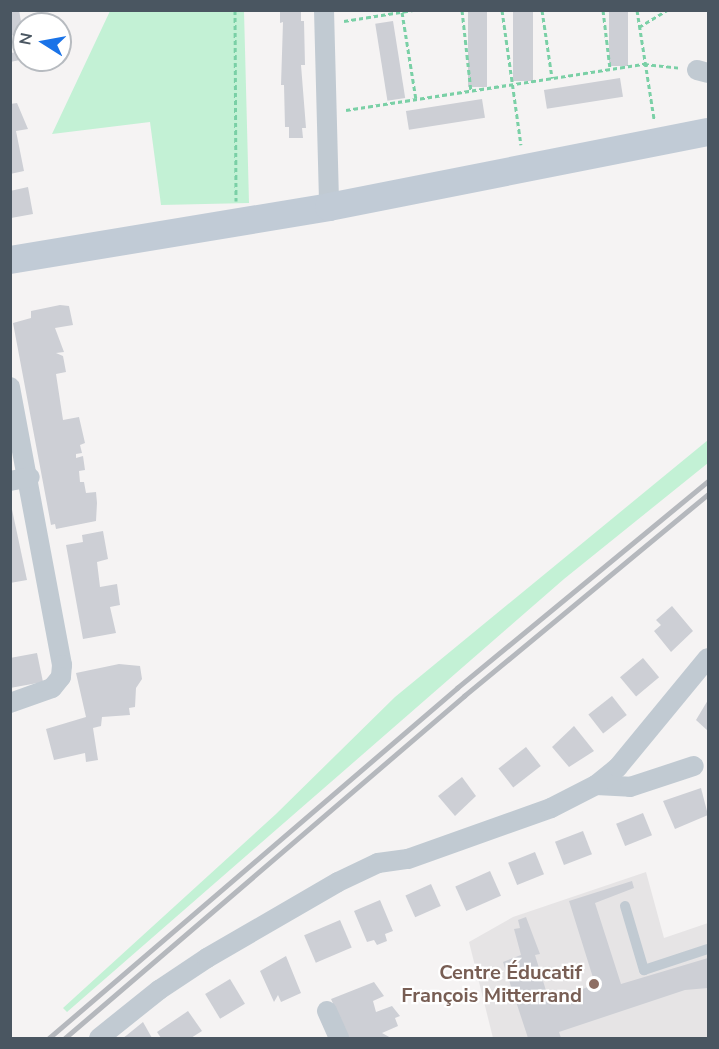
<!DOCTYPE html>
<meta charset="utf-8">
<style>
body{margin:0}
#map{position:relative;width:719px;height:1049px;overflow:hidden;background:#f5f3f3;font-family:"Nunito Sans",sans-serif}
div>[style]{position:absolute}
.education>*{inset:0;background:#e6e4e5}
.green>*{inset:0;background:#c3f1d5}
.building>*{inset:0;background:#cdcfd5;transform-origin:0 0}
.path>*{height:3px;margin-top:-1.5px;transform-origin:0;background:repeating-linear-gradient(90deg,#7ad0a6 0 4.5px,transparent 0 7.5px)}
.service>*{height:10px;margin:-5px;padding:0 5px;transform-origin:5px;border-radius:5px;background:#c1cad2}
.minor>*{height:20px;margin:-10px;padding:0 10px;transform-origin:10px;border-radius:10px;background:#c1cad2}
.secondary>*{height:28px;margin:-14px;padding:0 14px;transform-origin:14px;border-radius:14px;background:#c1cbd6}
.rail>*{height:4.5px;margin:-2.25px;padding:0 2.25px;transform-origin:2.25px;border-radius:2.25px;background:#b5b8bd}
.dots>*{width:16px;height:16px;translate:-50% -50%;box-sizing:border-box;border:3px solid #fff;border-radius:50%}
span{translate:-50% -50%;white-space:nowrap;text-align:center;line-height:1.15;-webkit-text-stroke:4.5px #fff;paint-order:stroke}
.education-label{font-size:20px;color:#785e54;font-weight:700}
.right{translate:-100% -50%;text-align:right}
.frame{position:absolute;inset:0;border:12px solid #4a5661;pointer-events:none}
.north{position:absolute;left:12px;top:12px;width:60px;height:60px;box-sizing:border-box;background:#fff;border:2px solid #b7bbc0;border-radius:50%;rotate:281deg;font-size:16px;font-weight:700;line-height:24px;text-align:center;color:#4a5661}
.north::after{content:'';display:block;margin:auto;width:21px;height:27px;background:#1a73e8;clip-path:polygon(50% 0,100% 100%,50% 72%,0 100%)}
</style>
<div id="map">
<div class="education">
<div style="clip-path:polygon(646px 872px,664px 938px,708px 923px,708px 1038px,493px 1038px,469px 942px,513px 917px)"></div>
</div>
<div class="green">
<div style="clip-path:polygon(110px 11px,244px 11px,249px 203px,161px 205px,150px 122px,52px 134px)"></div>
<div style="clip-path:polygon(708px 440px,708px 463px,564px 579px,67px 1012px,63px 1008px,276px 814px,395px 697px)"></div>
</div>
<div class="building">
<div style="clip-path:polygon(10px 10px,19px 10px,23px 33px,10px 36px)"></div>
<div style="left:468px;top:10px;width:19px;height:77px"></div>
<div style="left:513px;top:10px;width:20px;height:71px"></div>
<div style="left:609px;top:10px;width:19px;height:56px"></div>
<div style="clip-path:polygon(301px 11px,301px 21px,304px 21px,305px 65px,301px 65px,306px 128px,302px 128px,303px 138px,289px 138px,289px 127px,285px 127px,284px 85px,281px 85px,283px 22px,280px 23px,280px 12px)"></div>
<div style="left:393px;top:21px;width:78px;height:18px;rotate:81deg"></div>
<div style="clip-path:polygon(18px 52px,20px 60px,10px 62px,10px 53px)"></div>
<div style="left:620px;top:78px;width:19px;height:77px;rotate:81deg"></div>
<div style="left:482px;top:99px;width:19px;height:77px;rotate:81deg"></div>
<div style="clip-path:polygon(17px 103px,28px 129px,16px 131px,24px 171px,10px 174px,10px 104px)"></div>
<div style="clip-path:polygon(28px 187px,33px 214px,11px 218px,10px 191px)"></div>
<div style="clip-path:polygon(60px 305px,69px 306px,73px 325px,55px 328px,64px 352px,56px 353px,63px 356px,66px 372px,56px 374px,63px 420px,79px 417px,85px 443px,80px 445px,82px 453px,76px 454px,76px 458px,83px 456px,85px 470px,79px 471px,80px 482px,84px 482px,86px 493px,96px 492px,97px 503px,96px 521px,56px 529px,55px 524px,51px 525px,13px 323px,31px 318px,31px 311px)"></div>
<div style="clip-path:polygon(10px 500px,27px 580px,10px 583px)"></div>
<div style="clip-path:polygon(103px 531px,108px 559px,97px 562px,100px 587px,117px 584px,120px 605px,110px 607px,116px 633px,83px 639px,66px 545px,83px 542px,82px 535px)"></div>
<div style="clip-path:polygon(672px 606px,693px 631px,671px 652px,654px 631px,661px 625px,656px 620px)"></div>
<div style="clip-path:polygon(37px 653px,43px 682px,10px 688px,10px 658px)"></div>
<div style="left:643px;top:658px;width:25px;height:30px;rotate:50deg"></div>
<div style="clip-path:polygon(119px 664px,140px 666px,142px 679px,136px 688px,135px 707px,129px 708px,130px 715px,102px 717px,101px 726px,93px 728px,98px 760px,86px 762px,85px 753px,54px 760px,46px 729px,86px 717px,76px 673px)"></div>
<div style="left:612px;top:696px;width:24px;height:30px;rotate:52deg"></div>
<div style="clip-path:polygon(708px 700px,708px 731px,696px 720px)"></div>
<div style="clip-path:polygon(574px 726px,594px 751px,569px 767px,552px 747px)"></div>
<div style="left:526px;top:747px;width:24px;height:35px;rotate:52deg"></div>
<div style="clip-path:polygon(462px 777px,476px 796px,455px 816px,438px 796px)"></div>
<div style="clip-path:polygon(701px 788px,708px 815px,675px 829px,663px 801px)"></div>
<div style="left:643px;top:813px;width:24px;height:29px;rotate:68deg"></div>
<div style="left:583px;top:831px;width:25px;height:30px;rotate:69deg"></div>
<div style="left:535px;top:852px;width:24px;height:29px;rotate:68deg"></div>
<div style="left:490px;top:871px;width:27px;height:38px;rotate:66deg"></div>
<div style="clip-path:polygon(632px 881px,634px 888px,595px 903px,621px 984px,708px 958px,708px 988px,685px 990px,559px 1032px,561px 1038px,528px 1038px,503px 962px,521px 955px,514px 929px,520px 928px,518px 920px,526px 917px,540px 954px,535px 955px,548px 997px,557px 994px,558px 999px,595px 984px,569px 901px)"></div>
<div style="left:431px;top:884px;width:24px;height:28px;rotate:66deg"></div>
<div style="clip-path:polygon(380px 900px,393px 931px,385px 934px,387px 941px,377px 945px,374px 940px,367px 942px,354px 911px)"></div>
<div style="left:340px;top:920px;width:30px;height:39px;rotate:67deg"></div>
<div style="clip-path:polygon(286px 956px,301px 993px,281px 1002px,278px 995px,274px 1002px,260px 971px)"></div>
<div style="left:230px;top:979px;width:29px;height:29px;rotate:59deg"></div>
<div style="clip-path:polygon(374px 982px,384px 996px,373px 1001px,376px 1012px,392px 1006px,400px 1016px,395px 1018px,398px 1026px,382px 1033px,391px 1038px,348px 1038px,331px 999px)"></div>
<div style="clip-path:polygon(188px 1011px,202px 1031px,191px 1038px,161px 1038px,157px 1032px)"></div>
<div style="clip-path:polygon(143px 1022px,152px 1038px,123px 1038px,127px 1035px)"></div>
</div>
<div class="path">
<div style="left:235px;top:10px;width:191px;rotate:89.7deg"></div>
<div style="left:462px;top:10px;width:81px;rotate:83.7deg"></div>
<div style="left:502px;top:10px;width:136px;rotate:82deg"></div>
<div style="left:542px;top:10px;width:69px;rotate:81.6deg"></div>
<div style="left:603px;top:10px;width:59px;rotate:83.2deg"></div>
<div style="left:637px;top:10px;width:110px;rotate:81.1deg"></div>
<div style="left:402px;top:12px;width:88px;rotate:80.9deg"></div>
<div style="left:344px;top:21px;width:70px;rotate:-9.1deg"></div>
<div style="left:639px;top:27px;width:33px;rotate:-31deg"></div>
<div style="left:346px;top:110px;width:302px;rotate:-8.8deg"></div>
<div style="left:644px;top:64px;width:37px;rotate:6deg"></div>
</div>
<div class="service">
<div style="left:625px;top:906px;width:67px;rotate:73.5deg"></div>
<div style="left:644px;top:970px;width:67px;rotate:-18.2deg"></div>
</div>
<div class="minor">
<div style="left:324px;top:10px;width:197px;rotate:88.5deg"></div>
<div style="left:697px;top:70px;width:11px;rotate:15deg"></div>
<div style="left:10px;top:387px;width:283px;rotate:79.4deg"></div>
<div style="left:62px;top:665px;width:12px;rotate:95deg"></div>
<div style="left:61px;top:677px;width:14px;rotate:129deg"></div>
<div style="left:52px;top:688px;width:45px;rotate:160.3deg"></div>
<div style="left:10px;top:481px;width:20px;rotate:-11deg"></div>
<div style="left:596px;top:785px;width:34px;rotate:3deg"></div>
<div style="left:630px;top:787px;width:67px;rotate:-18.2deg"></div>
<div style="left:327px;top:1011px;width:30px;rotate:66deg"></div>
<div style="left:99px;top:1038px;width:77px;rotate:-38.7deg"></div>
<div style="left:159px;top:990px;width:58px;rotate:-33.7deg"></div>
<div style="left:207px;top:958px;width:151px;rotate:-30.1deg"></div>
<div style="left:338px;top:882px;width:44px;rotate:-25.4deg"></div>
<div style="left:378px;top:863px;width:30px;rotate:-8deg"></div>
<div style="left:408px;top:859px;width:152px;rotate:-19.6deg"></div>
<div style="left:551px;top:808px;width:51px;rotate:-27.1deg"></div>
<div style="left:596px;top:785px;width:28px;rotate:-39deg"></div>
<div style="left:618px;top:767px;width:141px;rotate:-50.5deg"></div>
</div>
<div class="secondary">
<div style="left:10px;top:260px;width:323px;rotate:-9.4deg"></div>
<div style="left:329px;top:207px;width:386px;rotate:-11.2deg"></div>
</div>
<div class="rail">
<div style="left:49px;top:1038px;width:538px;rotate:-40.62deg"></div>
<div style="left:457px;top:688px;width:325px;rotate:-39.5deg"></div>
<div style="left:65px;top:1038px;width:526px;rotate:-40.6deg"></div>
<div style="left:464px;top:696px;width:317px;rotate:-39.6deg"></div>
</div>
<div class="dots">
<div style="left:594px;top:984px;background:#8d6e63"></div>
</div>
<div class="education-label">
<span class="right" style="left:582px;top:984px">Centre Éducatif<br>François Mitterrand</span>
</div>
<div class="frame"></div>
<div class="north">N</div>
</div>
